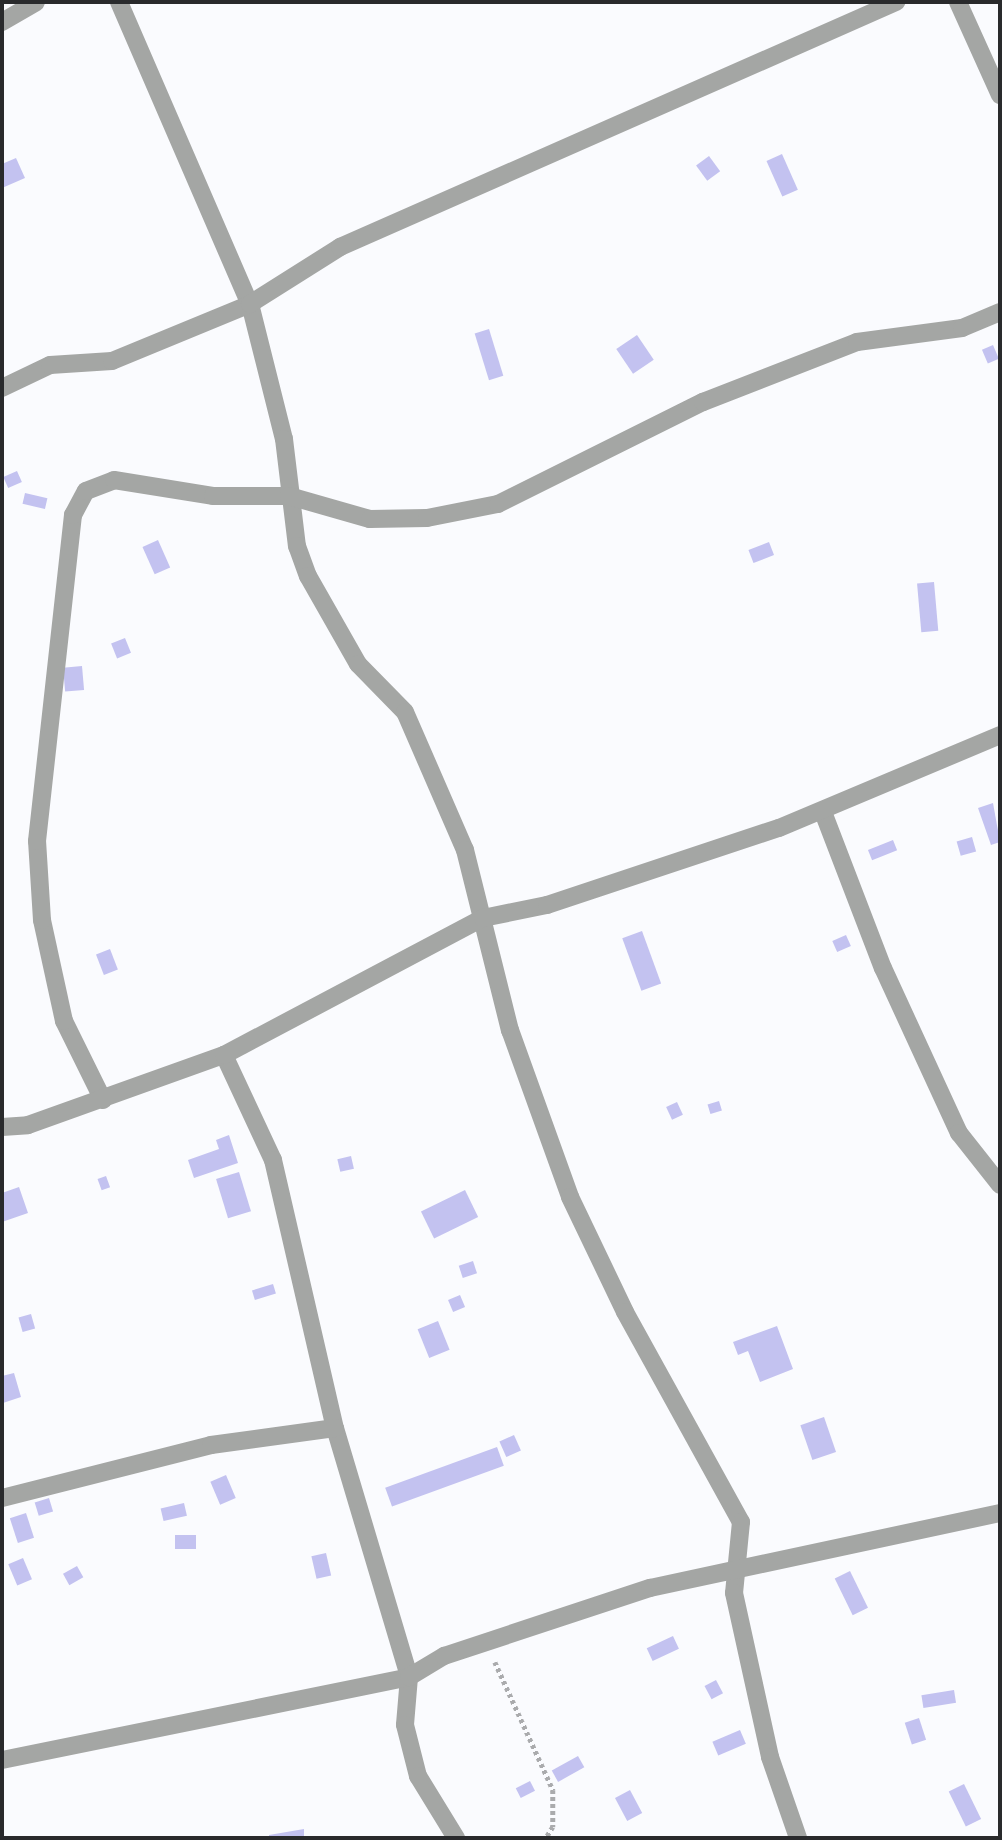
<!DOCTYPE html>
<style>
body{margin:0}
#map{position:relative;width:1002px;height:1840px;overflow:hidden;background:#fafbfe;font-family:"PT Sans Narrow",sans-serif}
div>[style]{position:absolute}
.building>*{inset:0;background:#c3c2f0;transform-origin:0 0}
.path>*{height:4.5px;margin-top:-2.25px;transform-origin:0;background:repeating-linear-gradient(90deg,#aaabad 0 3.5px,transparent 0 7px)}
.minor>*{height:18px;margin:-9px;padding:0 9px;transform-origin:9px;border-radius:9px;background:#a4a6a4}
span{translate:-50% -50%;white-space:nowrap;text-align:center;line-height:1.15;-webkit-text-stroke:5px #fafbfe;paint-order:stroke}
.frame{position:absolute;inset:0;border:4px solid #292a2c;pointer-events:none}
</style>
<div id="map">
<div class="building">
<div style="left:782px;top:154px;width:39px;height:17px;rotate:66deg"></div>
<div style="left:709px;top:156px;width:19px;height:16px;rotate:54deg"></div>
<div style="clip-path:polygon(16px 158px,25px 178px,2px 188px,2px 164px)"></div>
<div style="left:489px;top:329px;width:49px;height:15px;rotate:73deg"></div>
<div style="left:637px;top:335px;width:30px;height:25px;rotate:56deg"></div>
<div style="left:993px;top:345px;width:15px;height:12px;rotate:67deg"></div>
<div style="left:17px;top:471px;width:12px;height:15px;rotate:66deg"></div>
<div style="left:25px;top:493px;width:23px;height:11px;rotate:13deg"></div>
<div style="left:158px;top:540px;width:30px;height:17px;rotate:66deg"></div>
<div style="left:769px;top:542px;width:14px;height:22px;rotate:69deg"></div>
<div style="left:934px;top:582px;width:49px;height:17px;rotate:85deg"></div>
<div style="left:125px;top:638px;width:16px;height:15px;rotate:68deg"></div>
<div style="left:82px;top:666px;width:24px;height:19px;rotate:85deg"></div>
<div style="clip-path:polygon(993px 803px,1000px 842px,991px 845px,978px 808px)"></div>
<div style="left:972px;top:837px;width:15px;height:16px;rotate:74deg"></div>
<div style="left:893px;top:840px;width:11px;height:27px;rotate:68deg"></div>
<div style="left:642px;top:931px;width:56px;height:21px;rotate:70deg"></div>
<div style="left:846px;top:935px;width:12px;height:15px;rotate:66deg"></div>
<div style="left:110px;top:949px;width:22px;height:15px;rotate:69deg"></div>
<div style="left:719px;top:1101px;width:10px;height:12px;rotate:73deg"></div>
<div style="left:677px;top:1102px;width:14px;height:12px;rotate:65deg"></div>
<div style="clip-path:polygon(229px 1135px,238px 1163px,194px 1178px,188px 1160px,219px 1149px,216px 1140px)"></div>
<div style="left:351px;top:1156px;width:13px;height:14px;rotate:77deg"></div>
<div style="left:239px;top:1172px;width:41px;height:24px;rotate:73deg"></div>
<div style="left:106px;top:1176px;width:12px;height:9px;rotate:70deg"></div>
<div style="clip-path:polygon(19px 1187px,28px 1213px,2px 1222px,2px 1193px)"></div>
<div style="left:465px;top:1190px;width:30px;height:49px;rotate:64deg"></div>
<div style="left:473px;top:1261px;width:13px;height:15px;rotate:72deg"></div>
<div style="left:273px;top:1284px;width:10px;height:22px;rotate:73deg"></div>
<div style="left:460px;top:1295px;width:13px;height:13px;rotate:67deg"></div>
<div style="left:31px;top:1314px;width:15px;height:13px;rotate:74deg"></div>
<div style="left:438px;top:1321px;width:31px;height:22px;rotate:68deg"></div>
<div style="clip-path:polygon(777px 1326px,793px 1369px,760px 1382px,748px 1351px,738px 1355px,733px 1342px)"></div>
<div style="clip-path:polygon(14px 1373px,21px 1397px,3px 1403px,2px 1376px)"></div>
<div style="left:824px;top:1417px;width:37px;height:25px;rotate:71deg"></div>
<div style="left:514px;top:1435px;width:17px;height:16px;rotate:66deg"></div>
<div style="left:497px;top:1447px;width:20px;height:119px;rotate:70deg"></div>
<div style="left:226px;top:1475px;width:25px;height:17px;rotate:67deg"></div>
<div style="left:49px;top:1498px;width:14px;height:15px;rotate:73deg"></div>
<div style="left:184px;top:1503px;width:13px;height:24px;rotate:77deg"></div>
<div style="left:26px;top:1513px;width:26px;height:17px;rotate:72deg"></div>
<div style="left:196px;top:1535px;width:14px;height:21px;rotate:90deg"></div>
<div style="left:326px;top:1553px;width:23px;height:15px;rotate:77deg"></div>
<div style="left:23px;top:1558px;width:23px;height:16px;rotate:67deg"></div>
<div style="left:77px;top:1566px;width:13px;height:16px;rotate:61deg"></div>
<div style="left:850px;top:1571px;width:41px;height:17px;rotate:64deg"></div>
<div style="left:673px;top:1636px;width:14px;height:29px;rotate:65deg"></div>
<div style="left:716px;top:1680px;width:15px;height:13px;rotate:62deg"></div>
<div style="left:954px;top:1690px;width:13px;height:33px;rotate:81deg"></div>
<div style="left:919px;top:1718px;width:23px;height:15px;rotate:72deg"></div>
<div style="left:740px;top:1730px;width:15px;height:30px;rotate:67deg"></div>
<div style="left:578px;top:1756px;width:13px;height:30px;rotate:61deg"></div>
<div style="left:530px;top:1781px;width:11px;height:16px;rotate:63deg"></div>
<div style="left:964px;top:1784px;width:39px;height:17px;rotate:64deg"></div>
<div style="left:630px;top:1790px;width:26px;height:17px;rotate:62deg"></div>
<div style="clip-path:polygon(304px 1829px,304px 1838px,269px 1838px,269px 1835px)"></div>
</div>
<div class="path">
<div style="left:495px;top:1662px;width:141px;rotate:65.6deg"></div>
<div style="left:553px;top:1790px;width:37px;rotate:90deg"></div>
<div style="left:553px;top:1827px;width:13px;rotate:122deg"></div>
</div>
<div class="minor">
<div style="left:119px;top:2px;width:329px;rotate:66.6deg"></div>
<div style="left:250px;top:304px;width:139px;rotate:75.9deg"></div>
<div style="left:284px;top:439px;width:108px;rotate:83.1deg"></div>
<div style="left:297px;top:546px;width:32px;rotate:70deg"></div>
<div style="left:308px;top:576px;width:101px;rotate:60.4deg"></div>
<div style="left:358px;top:664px;width:67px;rotate:45.6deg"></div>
<div style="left:405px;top:712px;width:150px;rotate:66.5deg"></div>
<div style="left:465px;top:850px;width:186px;rotate:76deg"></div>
<div style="left:510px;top:1030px;width:177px;rotate:70.2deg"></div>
<div style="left:570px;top:1197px;width:127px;rotate:64.4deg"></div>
<div style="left:625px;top:1312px;width:240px;rotate:61.1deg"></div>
<div style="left:741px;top:1522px;width:71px;rotate:95.6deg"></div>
<div style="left:734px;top:1593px;width:168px;rotate:77.6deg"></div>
<div style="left:770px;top:1757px;width:86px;rotate:70.9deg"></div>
<div style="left:958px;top:2px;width:102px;rotate:65.7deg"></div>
<div style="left:2px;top:22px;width:39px;rotate:-30deg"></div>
<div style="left:2px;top:388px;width:53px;rotate:-25.6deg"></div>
<div style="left:50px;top:365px;width:62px;rotate:-3.7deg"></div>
<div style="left:112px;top:361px;width:149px;rotate:-22.4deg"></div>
<div style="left:250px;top:304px;width:107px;rotate:-32.3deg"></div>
<div style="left:340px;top:247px;width:608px;rotate:-23.78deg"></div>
<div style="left:823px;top:812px;width:167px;rotate:69deg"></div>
<div style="left:883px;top:968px;width:182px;rotate:65.3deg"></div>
<div style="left:959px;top:1133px;width:66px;rotate:51.7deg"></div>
<div style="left:224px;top:1055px;width:116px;rotate:65deg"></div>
<div style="left:273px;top:1160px;width:275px;rotate:77deg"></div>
<div style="left:335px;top:1428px;width:260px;rotate:73.4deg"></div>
<div style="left:409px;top:1677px;width:48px;rotate:94.8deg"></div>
<div style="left:405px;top:1725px;width:53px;rotate:75.7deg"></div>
<div style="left:418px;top:1776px;width:73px;rotate:58.5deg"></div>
<div style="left:103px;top:1100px;width:88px;rotate:-116.3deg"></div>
<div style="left:64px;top:1021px;width:103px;rotate:-102.3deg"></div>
<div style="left:42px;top:920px;width:79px;rotate:-93.6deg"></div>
<div style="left:37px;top:841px;width:328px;rotate:-83.7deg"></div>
<div style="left:73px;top:515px;width:27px;rotate:-62deg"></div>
<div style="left:86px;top:491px;width:30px;rotate:-21deg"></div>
<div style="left:114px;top:480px;width:100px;rotate:9.2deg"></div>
<div style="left:213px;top:496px;width:76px"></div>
<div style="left:289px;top:496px;width:84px;rotate:15.9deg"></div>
<div style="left:370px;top:519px;width:57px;rotate:-1deg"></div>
<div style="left:427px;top:518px;width:72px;rotate:-11.2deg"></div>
<div style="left:498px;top:504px;width:229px;rotate:-26.5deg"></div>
<div style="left:703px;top:402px;width:165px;rotate:-21.3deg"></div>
<div style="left:857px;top:342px;width:106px;rotate:-7.6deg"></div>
<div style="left:962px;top:328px;width:41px;rotate:-22.8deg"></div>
<div style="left:2px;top:1127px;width:26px;rotate:-4deg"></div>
<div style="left:28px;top:1125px;width:208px;rotate:-19.7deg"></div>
<div style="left:224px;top:1055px;width:293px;rotate:-27.9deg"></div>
<div style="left:483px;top:918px;width:65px;rotate:-11.5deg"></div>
<div style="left:547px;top:905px;width:244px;rotate:-18.4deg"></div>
<div style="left:779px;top:828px;width:240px;rotate:-22.8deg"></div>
<div style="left:2px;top:1498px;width:216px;rotate:-14.2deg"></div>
<div style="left:211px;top:1445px;width:125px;rotate:-7.8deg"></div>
<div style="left:2px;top:1760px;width:415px;rotate:-11.5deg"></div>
<div style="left:409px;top:1677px;width:41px;rotate:-31deg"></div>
<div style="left:444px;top:1656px;width:217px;rotate:-18.3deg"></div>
<div style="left:650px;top:1588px;width:358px;rotate:-12.1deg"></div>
</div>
<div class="frame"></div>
</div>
